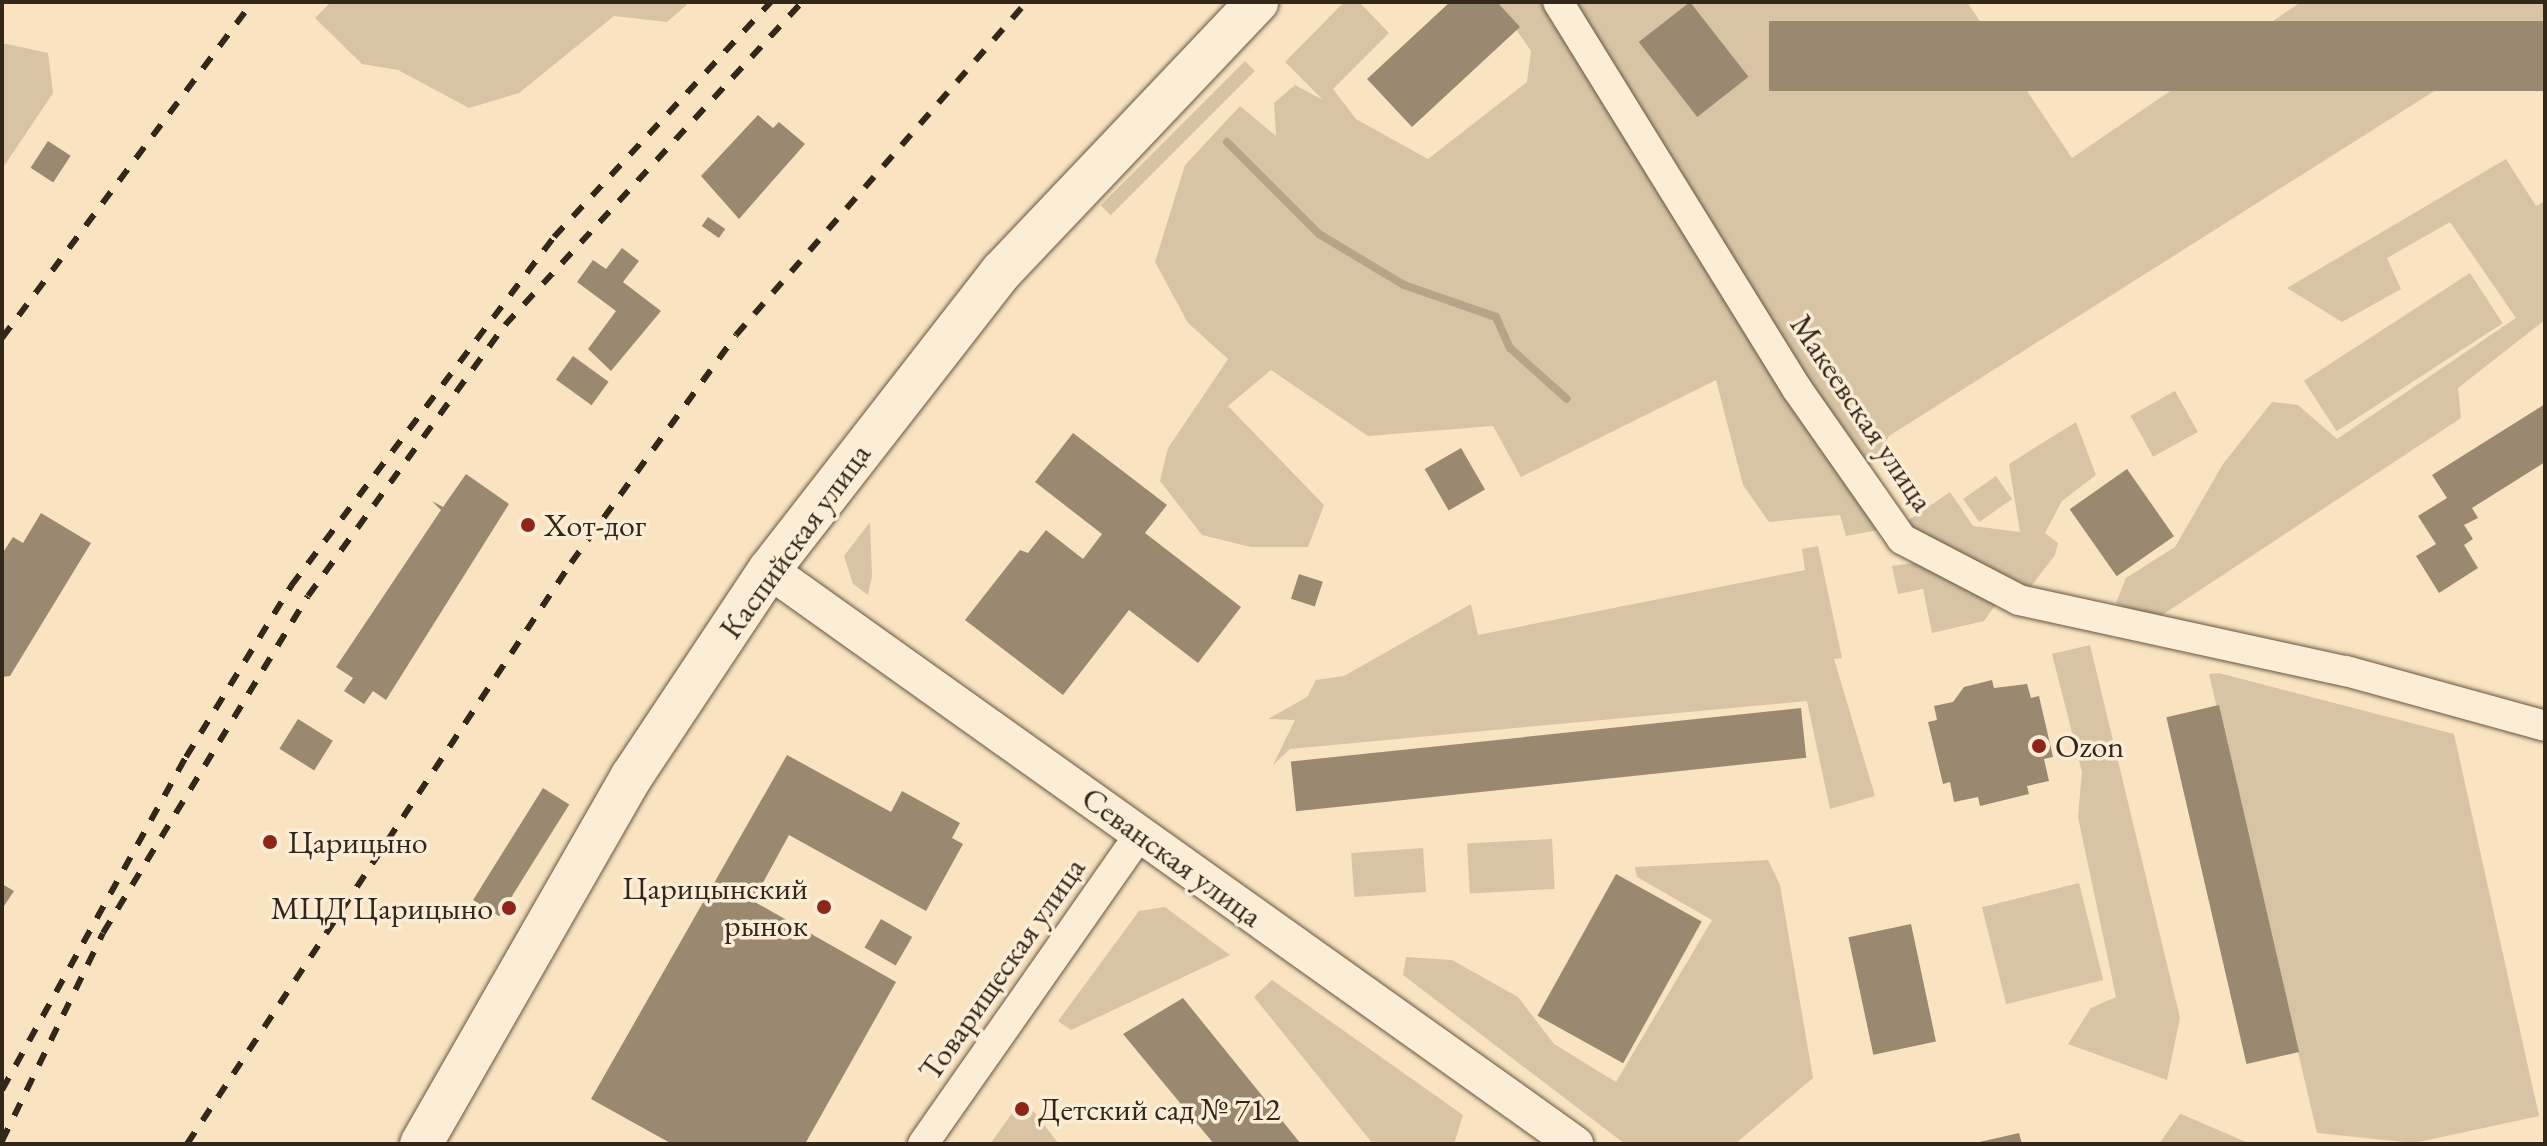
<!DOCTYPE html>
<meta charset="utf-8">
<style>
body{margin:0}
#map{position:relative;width:2547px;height:1146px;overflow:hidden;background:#fae3c0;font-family:"EB Garamond",serif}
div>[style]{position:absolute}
.green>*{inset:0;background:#d8c3a4;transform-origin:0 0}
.stream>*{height:8px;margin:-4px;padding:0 4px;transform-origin:4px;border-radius:4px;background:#b6a388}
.building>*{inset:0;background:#9a8970;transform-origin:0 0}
.roads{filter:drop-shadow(0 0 2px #655644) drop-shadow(0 0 2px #655644)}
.minor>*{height:30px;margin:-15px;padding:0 15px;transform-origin:15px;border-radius:15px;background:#fcedd6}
.tertiary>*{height:36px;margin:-18px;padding:0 18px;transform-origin:18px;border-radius:18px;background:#fcedd6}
.secondary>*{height:42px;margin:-21px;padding:0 21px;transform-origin:21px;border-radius:21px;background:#fcedd6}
.rail>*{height:6px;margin-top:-3px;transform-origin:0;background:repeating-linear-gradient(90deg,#33271a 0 14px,transparent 0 28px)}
.dots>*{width:22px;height:22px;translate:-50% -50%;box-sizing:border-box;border:4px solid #fcedd6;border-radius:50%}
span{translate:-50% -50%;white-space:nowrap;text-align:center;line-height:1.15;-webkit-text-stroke:7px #fcedd6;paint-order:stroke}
.street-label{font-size:32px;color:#33271a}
.poi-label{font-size:32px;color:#33271a}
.left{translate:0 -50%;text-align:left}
.right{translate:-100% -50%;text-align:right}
.frame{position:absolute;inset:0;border:4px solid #33271a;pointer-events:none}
</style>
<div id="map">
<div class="green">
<div style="clip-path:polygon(331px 2px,690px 2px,667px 22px,614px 16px,519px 93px,469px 108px,398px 70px,362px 64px,315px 18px)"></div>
<div style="clip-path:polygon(1344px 2px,1359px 2px,1389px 33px,1333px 89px,1356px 119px,1428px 159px,1527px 82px,1531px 51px,1497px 2px,1967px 2px,2072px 158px,2301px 2px,2545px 2px,2545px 21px,1889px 436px,1852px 491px,1878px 530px,1846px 536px,1840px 515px,1769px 522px,1743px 485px,1716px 380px,1521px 477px,1493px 426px,1368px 436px,1271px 370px,1228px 406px,1324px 505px,1308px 547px,1251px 547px,1202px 535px,1160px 481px,1168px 448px,1228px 359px,1188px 323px,1155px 262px,1185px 165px,1240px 106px,1276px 136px,1274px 103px,1295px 85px,1323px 100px,1285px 62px)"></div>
<div style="clip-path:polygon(2px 43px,48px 53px,53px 93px,2px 169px)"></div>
<div style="left:1245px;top:61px;width:14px;height:204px;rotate:45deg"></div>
<div style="clip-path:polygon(2506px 159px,2536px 206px,2545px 201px,2545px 320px,2458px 388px,2461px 418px,2156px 619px,2116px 603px,2126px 578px,2175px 547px,2223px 464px,2272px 402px,2298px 405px,2337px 439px,2516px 318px,2450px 222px,2387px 258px,2401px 289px,2342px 322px,2287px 288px)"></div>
<div style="left:2470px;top:273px;width:60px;height:198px;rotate:57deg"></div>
<div style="left:2175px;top:391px;width:47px;height:51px;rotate:61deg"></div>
<div style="clip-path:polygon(2076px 422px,2096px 475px,2062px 501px,2045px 533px,2058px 543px,2055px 555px,2029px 589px,1903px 524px,1950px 492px,1973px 526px,2020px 532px,2009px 464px)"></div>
<div style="left:1996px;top:476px;width:28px;height:40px;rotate:55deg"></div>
<div style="clip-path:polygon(870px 522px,872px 576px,868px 595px,853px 584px,844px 556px)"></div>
<div style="clip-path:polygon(1818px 546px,1842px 658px,1834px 659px,1875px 796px,1830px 809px,1807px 701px,1290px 749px,1273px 765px,1295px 720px,1268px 719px,1307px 697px,1316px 680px,1344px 676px,1471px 604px,1478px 635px,1805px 570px,1802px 549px)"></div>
<div style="clip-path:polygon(1921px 562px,1999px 600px,1984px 621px,1932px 633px,1923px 589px,1898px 594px,1892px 566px)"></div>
<div style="clip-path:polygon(2090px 645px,2180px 1018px,2167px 1080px,2068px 1044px,2091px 1008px,2116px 997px,2078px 817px,2082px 772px,2052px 654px)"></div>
<div style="clip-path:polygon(2219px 673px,2454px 734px,2539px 1116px,2414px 1143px,2317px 1133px,2209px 674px)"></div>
<div style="left:1552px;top:839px;width:50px;height:85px;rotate:87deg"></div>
<div style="left:1423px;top:848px;width:44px;height:72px;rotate:86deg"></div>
<div style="clip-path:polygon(1768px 860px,1780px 885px,1813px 1078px,1735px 1144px,1625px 1144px,1403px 975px,1406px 957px,1452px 960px,1518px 997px,1554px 1044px,1616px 1082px,1712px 920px,1637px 877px,1635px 867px)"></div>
<div style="left:2079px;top:883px;width:100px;height:100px;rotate:76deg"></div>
<div style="clip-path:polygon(1165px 907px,1230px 955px,1071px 1030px,1058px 1021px,1139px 911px)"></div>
<div style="clip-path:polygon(1272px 980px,1463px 1115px,1454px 1144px,1373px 1144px,1254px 997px)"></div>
<div style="clip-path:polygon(1023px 1098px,1059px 1144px,990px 1144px)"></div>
<div style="clip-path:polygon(2180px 1114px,2181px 1114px,2251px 1144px,2159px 1144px)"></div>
</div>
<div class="stream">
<div style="left:1227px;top:142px;width:130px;rotate:45deg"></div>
<div style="left:1319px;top:234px;width:99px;rotate:31deg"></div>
<div style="left:1404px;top:285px;width:97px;rotate:19.2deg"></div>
<div style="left:1496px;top:317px;width:34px;rotate:66deg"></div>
<div style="left:1510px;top:348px;width:76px;rotate:41.8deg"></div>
</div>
<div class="building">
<div style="clip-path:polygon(1450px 2px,1497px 2px,1520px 27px,1412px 127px,1367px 79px)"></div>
<div style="left:1690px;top:2px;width:95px;height:65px;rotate:52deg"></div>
<div style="left:2545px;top:21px;width:70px;height:776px;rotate:90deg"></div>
<div style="clip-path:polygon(758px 115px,773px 128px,779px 122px,805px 144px,739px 219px,701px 176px)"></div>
<div style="left:48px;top:141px;width:27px;height:32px;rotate:33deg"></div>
<div style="left:708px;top:217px;width:21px;height:11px;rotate:35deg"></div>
<div style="clip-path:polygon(622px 248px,639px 261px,623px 282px,661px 311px,611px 371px,588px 349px,616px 311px,577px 282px,593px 260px,606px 269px)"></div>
<div style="left:573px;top:356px;width:44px;height:29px;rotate:36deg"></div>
<div style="clip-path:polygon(2545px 404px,2545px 462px,2472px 508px,2478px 518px,2464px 525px,2473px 539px,2464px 545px,2478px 568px,2439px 593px,2416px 556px,2436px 544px,2418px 516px,2447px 498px,2432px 475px)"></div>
<div style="clip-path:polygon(1073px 433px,1167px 505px,1145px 533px,1241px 607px,1198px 663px,1129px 610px,1063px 695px,965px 620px,1020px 550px,1028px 553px,1046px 530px,1083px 559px,1102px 534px,1035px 482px)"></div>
<div style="left:1461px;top:448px;width:48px;height:42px;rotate:60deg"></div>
<div style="left:2127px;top:469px;width:82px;height:70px;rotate:55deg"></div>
<div style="clip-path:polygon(466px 474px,509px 504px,386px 700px,373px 691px,364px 704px,344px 691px,353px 678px,336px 667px,441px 510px,432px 501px,443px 507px)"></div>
<div style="clip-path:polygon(41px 513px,91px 543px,10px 676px,2px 677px,2px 554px,13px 537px,23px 543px)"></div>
<div style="left:1299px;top:574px;width:25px;height:26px;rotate:18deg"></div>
<div style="clip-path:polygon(1992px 680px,1994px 688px,2027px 684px,2031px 698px,2039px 696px,2053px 757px,2044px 759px,2049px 781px,2027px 786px,2029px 794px,1980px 806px,1978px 797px,1954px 802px,1950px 782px,1943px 784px,1928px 722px,1937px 720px,1934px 706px,1953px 702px,1964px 687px)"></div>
<div style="left:2219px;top:705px;width:356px;height:54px;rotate:77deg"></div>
<div style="left:1801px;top:708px;width:50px;height:513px;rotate:84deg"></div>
<div style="left:298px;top:719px;width:41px;height:35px;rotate:32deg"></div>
<div style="clip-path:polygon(787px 755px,891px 812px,902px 791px,960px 823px,952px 838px,963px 844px,926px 911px,789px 835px,753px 901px,896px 982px,805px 1144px,672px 1144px,591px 1099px)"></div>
<div style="left:543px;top:788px;width:31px;height:132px;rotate:32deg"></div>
<div style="left:1616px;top:874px;width:98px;height:162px;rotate:29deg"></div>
<div style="clip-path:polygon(2px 884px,14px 891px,2px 909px)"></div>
<div style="left:881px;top:919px;width:36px;height:33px;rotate:30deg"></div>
<div style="left:1911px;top:924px;width:120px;height:64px;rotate:78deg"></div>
<div style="clip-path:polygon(1183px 998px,1301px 1144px,1214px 1144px,1123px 1034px)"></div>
<div style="clip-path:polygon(2019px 1133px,2022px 1144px,1975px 1144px,1975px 1143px)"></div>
</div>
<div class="roads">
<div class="minor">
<div style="left:1558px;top:2px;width:455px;rotate:58.3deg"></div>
<div style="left:1797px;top:389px;width:183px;rotate:55deg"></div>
<div style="left:1902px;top:539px;width:132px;rotate:27.5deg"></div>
<div style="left:2019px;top:600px;width:335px;rotate:12.3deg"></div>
<div style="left:2346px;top:671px;width:206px;rotate:15.4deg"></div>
<div style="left:923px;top:1144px;width:377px;rotate:-55deg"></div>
</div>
<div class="tertiary">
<div style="left:769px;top:570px;width:990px;rotate:35.46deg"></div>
</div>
<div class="secondary">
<div style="left:421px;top:1144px;width:424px;rotate:-60.2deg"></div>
<div style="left:632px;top:776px;width:247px;rotate:-56.4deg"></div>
<div style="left:769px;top:570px;width:379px;rotate:-52.1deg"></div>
<div style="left:1002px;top:271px;width:371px;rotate:-46.5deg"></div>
</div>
</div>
<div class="rail">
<div style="left:2px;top:338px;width:419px;rotate:-53.3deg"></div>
<div style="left:2px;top:1090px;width:380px;rotate:-61.1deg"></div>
<div style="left:186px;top:757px;width:201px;rotate:-58.4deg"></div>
<div style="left:291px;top:586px;width:437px;rotate:-53deg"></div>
<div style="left:554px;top:237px;width:320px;rotate:-47.3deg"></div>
<div style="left:2px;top:1141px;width:231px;rotate:-64.1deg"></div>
<div style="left:103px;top:933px;width:394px;rotate:-58.7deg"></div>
<div style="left:308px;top:596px;width:335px;rotate:-54deg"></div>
<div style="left:505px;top:325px;width:439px;rotate:-47.4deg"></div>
<div style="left:187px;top:1144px;width:696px;rotate:-56.54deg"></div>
<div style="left:571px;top:563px;width:281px;rotate:-54.1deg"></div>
<div style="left:736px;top:335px;width:442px;rotate:-48.9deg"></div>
</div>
<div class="dots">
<div style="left:528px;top:525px;background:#8f2418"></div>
<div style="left:2039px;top:746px;background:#8f2418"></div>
<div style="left:270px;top:842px;background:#8f2418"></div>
<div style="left:824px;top:907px;background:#8f2418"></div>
<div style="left:509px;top:908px;background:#8f2418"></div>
<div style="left:1022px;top:1109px;background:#8f2418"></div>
</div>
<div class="street-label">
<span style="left:1862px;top:413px;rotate:56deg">Макеевская улица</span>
<span style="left:795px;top:541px;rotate:-54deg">Каспийская улица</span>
<span style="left:1172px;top:857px;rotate:36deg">Севанская улица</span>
<span style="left:1002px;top:969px;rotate:-55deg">Товарищеская улица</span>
</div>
<div class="poi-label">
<span class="left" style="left:544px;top:525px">Хот-дог</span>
<span class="left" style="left:2055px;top:746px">Ozon</span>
<span class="left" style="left:288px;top:842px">Царицыно</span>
<span class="right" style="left:808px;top:907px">Царицынский<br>рынок</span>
<span class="right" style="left:493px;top:908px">МЦД Царицыно</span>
<span class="left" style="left:1038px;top:1109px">Детский сад № 712</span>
</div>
<div class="frame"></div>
</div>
